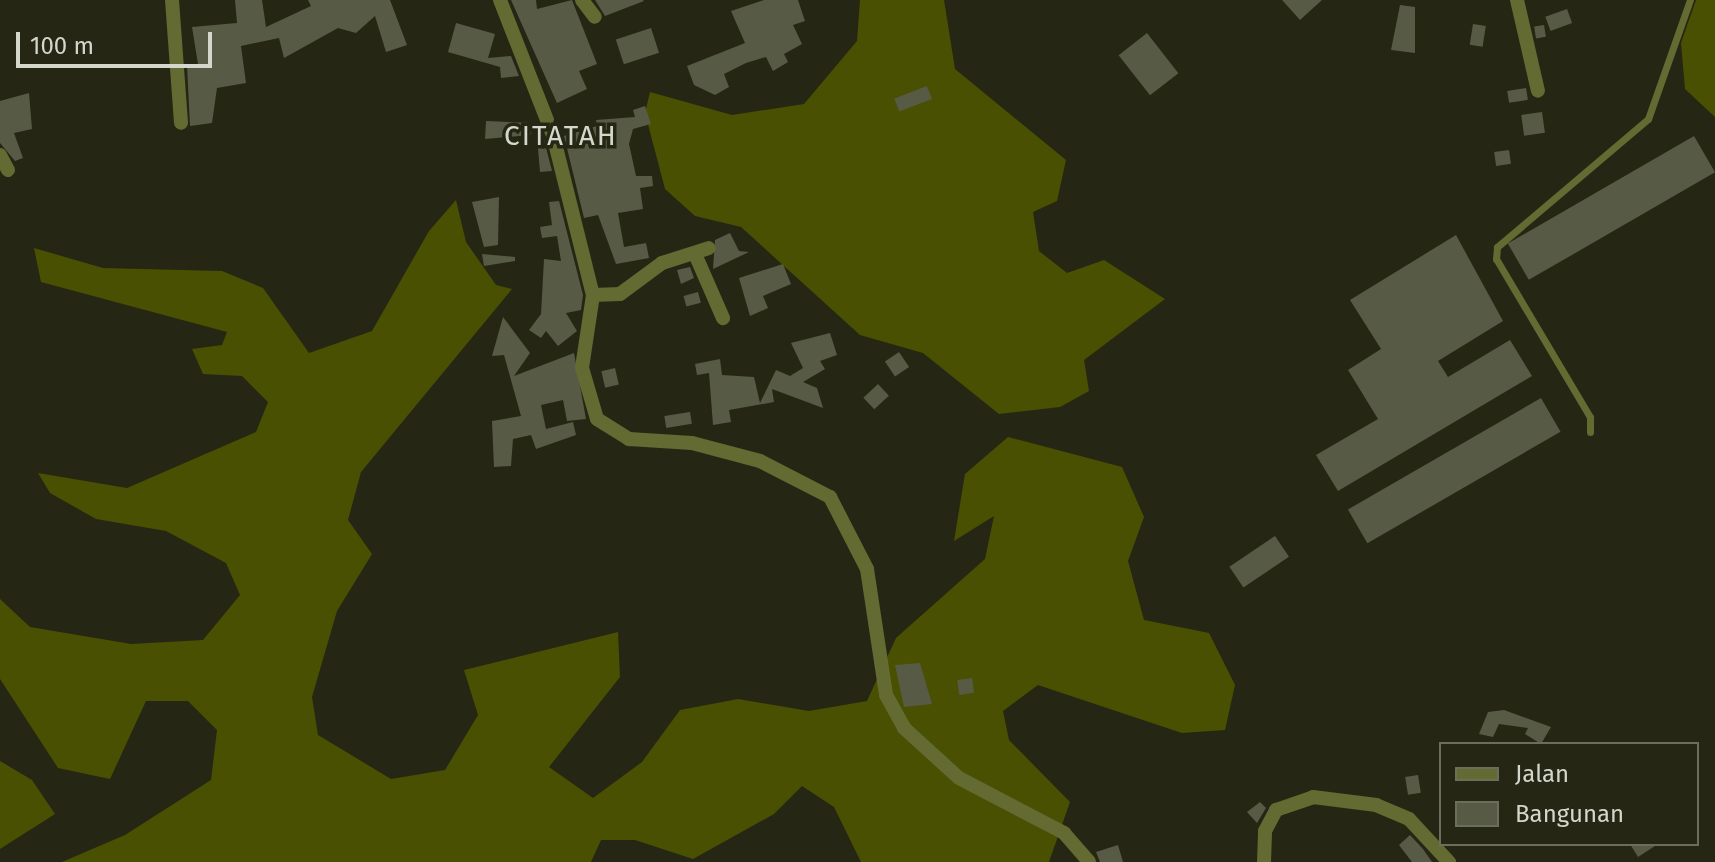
<!DOCTYPE html>
<style>
body{margin:0}
#map{position:relative;width:1715px;height:862px;overflow:hidden;background:#252714;font-family:"Fira Sans",sans-serif}
div>[style]{position:absolute}
.forest>*{inset:0;background:#495001}
.building>*{inset:0;background:#575a45;transform-origin:0 0}
.service>*{height:7px;margin:-3.5px;padding:0 3.5px;transform-origin:3.5px;border-radius:3.5px;background:#636a32}
.minor>*{height:14px;margin:-7px;padding:0 7px;transform-origin:7px;border-radius:7px;background:#636a32}
span{translate:-50% -50%;white-space:nowrap;text-align:center;line-height:1.15;-webkit-text-stroke:7px #252714;paint-order:stroke}
.quarter-label{font-size:28px;color:#d4d7cb;letter-spacing:2px}
.legend{position:absolute;left:1439px;top:742px;width:260px;height:104px;box-sizing:border-box;background:#252714;border:2px solid #6b6d5d;margin:0;padding:10px 14px;list-style:none;font-size:24px;color:#d4d7cb}
.legend li{display:flex;align-items:center;gap:16px;height:40px}
.legend b{width:40px;border:2px solid #6b6d5d}
.scale{position:absolute;left:16px;top:32px;width:196px;height:36px;box-sizing:border-box;border:4px solid #d4d7cb;border-top:0;padding-left:10px;font-size:24px;line-height:28px;white-space:nowrap;color:#d4d7cb;-webkit-text-stroke:6px #252714;paint-order:stroke}
</style>
<div id="map">
<div class="forest">
<div style="clip-path:polygon(860px 0,944px 0,955px 69px,1066px 160px,1057px 201px,1033px 212px,1039px 251px,1067px 273px,1104px 260px,1165px 299px,1084px 360px,1089px 391px,1060px 407px,999px 414px,923px 353px,860px 335px,741px 227px,695px 216px,665px 189px,645px 113px,650px 92px,732px 115px,804px 104px,857px 41px)"></div>
<div style="clip-path:polygon(1696px 0,1715px 0,1715px 117px,1685px 89px,1681px 43px)"></div>
<div style="clip-path:polygon(456px 200px,466px 242px,496px 285px,512px 289px,361px 472px,348px 520px,372px 554px,337px 611px,312px 697px,318px 735px,391px 779px,445px 770px,478px 715px,464px 670px,618px 632px,620px 677px,549px 767px,593px 798px,642px 762px,680px 710px,738px 699px,809px 711px,867px 701px,896px 638px,985px 559px,994px 516px,954px 541px,965px 474px,1008px 437px,1122px 467px,1144px 517px,1128px 561px,1144px 620px,1209px 633px,1235px 685px,1225px 730px,1182px 733px,1038px 685px,1003px 711px,1009px 740px,1070px 802px,1049px 862px,861px 862px,834px 807px,802px 786px,774px 814px,693px 859px,635px 840px,601px 840px,591px 862px,62px 862px,125px 835px,211px 780px,217px 730px,188px 701px,146px 701px,110px 779px,58px 768px,0 679px,0 599px,30px 627px,131px 644px,203px 640px,240px 595px,226px 563px,166px 531px,96px 519px,50px 493px,38px 473px,127px 488px,256px 432px,268px 402px,242px 376px,203px 374px,192px 349px,222px 345px,227px 332px,41px 282px,34px 248px,103px 268px,222px 271px,263px 288px,309px 353px,372px 331px,429px 231px)"></div>
<div style="clip-path:polygon(0 761px,32px 780px,55px 814px,0 849px)"></div>
</div>
<div class="building">
<div style="clip-path:polygon(235px 0,262px 0,266px 27px,311px 6px,308px 0,390px 0,407px 45px,386px 52px,375px 16px,356px 33px,338px 28px,284px 58px,279px 38px,241px 46px,246px 83px,217px 88px,212px 123px,190px 126px,187px 65px,198px 64px,192px 27px,237px 23px)"></div>
<div style="clip-path:polygon(511px 0,536px 0,537px 9px,572px 0,597px 64px,579px 71px,587px 89px,557px 103px)"></div>
<div style="clip-path:polygon(595px 0,643px 0,644px 1px,605px 16px)"></div>
<div style="clip-path:polygon(764px 0,798px 0,805px 21px,793px 25px,802px 44px,784px 54px,788px 62px,773px 71px,766px 57px,746px 63px,724px 74px,729px 87px,715px 95px,694px 85px,687px 66px,745px 43px,731px 11px)"></div>
<div style="clip-path:polygon(1282px 0,1322px 0,1300px 20px)"></div>
<div style="clip-path:polygon(1400px 5px,1415px 7px,1415px 53px,1391px 50px)"></div>
<div style="left:1567px;top:9px;width:15px;height:23px;rotate:70deg"></div>
<div style="clip-path:polygon(456px 23px,495px 34px,488px 58px,511px 56px,519px 76px,501px 78px,500px 67px,448px 52px)"></div>
<div style="left:1473px;top:24px;width:13px;height:21px;rotate:9deg"></div>
<div style="left:1544px;top:25px;width:12px;height:10px;rotate:81deg"></div>
<div style="left:651px;top:28px;width:26px;height:37px;rotate:72deg"></div>
<div style="left:1147px;top:33px;width:51px;height:36px;rotate:52deg"></div>
<div style="left:927px;top:86px;width:14px;height:35px;rotate:69deg"></div>
<div style="left:1526px;top:88px;width:12px;height:19px;rotate:81deg"></div>
<div style="clip-path:polygon(29px 93px,32px 129px,14px 133px,23px 158px,15px 161px,0 143px,0 101px)"></div>
<div style="clip-path:polygon(645px 106px,651px 124px,633px 129px,629px 144px,636px 176px,652px 176px,653px 186px,640px 188px,643px 209px,618px 213px,624px 247px,646px 243px,649px 258px,616px 264px,598px 215px,584px 218px,564px 136px,597px 126px,596px 120px,635px 117px,633px 110px)"></div>
<div style="left:1542px;top:112px;width:21px;height:21px;rotate:82deg"></div>
<div style="clip-path:polygon(486px 121px,532px 123px,531px 135px,485px 139px)"></div>
<div style="clip-path:polygon(543px 136px,552px 171px,540px 172px,537px 137px)"></div>
<div style="left:1694px;top:136px;width:42px;height:215px;rotate:60deg"></div>
<div style="left:1509px;top:150px;width:14px;height:15px;rotate:82deg"></div>
<div style="clip-path:polygon(499px 197px,498px 245px,484px 247px,472px 202px)"></div>
<div style="clip-path:polygon(559px 201px,583px 295px,581px 310px,566px 313px,577px 331px,558px 346px,546px 331px,541px 338px,529px 330px,541px 314px,544px 259px,561px 261px,557px 236px,542px 238px,540px 227px,552px 225px,549px 202px)"></div>
<div style="clip-path:polygon(730px 233px,739px 251px,749px 252px,713px 269px,715px 240px)"></div>
<div style="clip-path:polygon(1456px 235px,1503px 321px,1438px 361px,1448px 377px,1510px 340px,1532px 376px,1338px 491px,1316px 455px,1378px 419px,1348px 370px,1381px 349px,1350px 300px)"></div>
<div style="clip-path:polygon(482px 254px,515px 257px,515px 261px,484px 266px)"></div>
<div style="clip-path:polygon(783px 264px,791px 284px,763px 296px,768px 308px,750px 316px,739px 278px)"></div>
<div style="clip-path:polygon(690px 267px,694px 278px,681px 284px,677px 270px)"></div>
<div style="left:698px;top:292px;width:11px;height:15px;rotate:75deg"></div>
<div style="clip-path:polygon(503px 317px,530px 353px,514px 376px,574px 353px,586px 419px,567px 421px,563px 400px,541px 405px,546px 429px,573px 422px,576px 435px,536px 449px,531px 435px,513px 439px,511px 466px,494px 467px,492px 421px,521px 416px,504px 355px,492px 356px)"></div>
<div style="clip-path:polygon(830px 333px,837px 355px,820px 361px,825px 369px,803px 382px,817px 388px,823px 408px,772px 389px,774px 402px,729px 410px,731px 422px,713px 425px,709px 373px,697px 375px,695px 364px,720px 359px,722px 375px,754px 377px,760px 403px,776px 370px,790px 376px,803px 368px,791px 343px)"></div>
<div style="left:899px;top:352px;width:18px;height:17px;rotate:56deg"></div>
<div style="left:615px;top:368px;width:17px;height:14px;rotate:77deg"></div>
<div style="left:878px;top:384px;width:16px;height:20px;rotate:47deg"></div>
<div style="left:1541px;top:398px;width:39px;height:223px;rotate:60deg"></div>
<div style="left:690px;top:412px;width:12px;height:26px;rotate:81deg"></div>
<div style="left:1275px;top:536px;width:25px;height:55px;rotate:56deg"></div>
<div style="clip-path:polygon(920px 663px,932px 704px,904px 707px,895px 665px)"></div>
<div style="left:972px;top:678px;width:15px;height:15px;rotate:82deg"></div>
<div style="clip-path:polygon(1504px 710px,1551px 727px,1541px 744px,1525px 734px,1528px 728px,1499px 724px,1493px 737px,1479px 734px,1488px 712px)"></div>
<div style="left:1418px;top:775px;width:18px;height:13px;rotate:81deg"></div>
<div style="clip-path:polygon(1260px 802px,1266px 808px,1257px 823px,1247px 812px)"></div>
<div style="clip-path:polygon(1410px 835px,1423px 849px,1432px 862px,1412px 862px,1399px 845px)"></div>
<div style="clip-path:polygon(1630px 844px,1658px 844px,1638px 857px)"></div>
<div style="clip-path:polygon(1118px 845px,1123px 862px,1100px 862px,1096px 852px)"></div>
</div>
<div class="service">
<div style="left:1590px;top:432px;width:15px;rotate:-90deg"></div>
<div style="left:1590px;top:417px;width:184px;rotate:-120.7deg"></div>
<div style="left:1496px;top:259px;width:12px;rotate:-85deg"></div>
<div style="left:1497px;top:247px;width:198px;rotate:-40.3deg"></div>
<div style="left:1648px;top:119px;width:126px;rotate:-70.6deg"></div>
</div>
<div class="minor">
<div style="left:172px;top:0;width:123px;rotate:85.8deg"></div>
<div style="left:500px;top:0;width:145px;rotate:68.6deg"></div>
<div style="left:553px;top:135px;width:165px;rotate:76deg"></div>
<div style="left:593px;top:295px;width:74px;rotate:98.6deg"></div>
<div style="left:582px;top:368px;width:53px;rotate:73.6deg"></div>
<div style="left:597px;top:419px;width:38px;rotate:32deg"></div>
<div style="left:629px;top:439px;width:63px;rotate:3.6deg"></div>
<div style="left:692px;top:443px;width:70px;rotate:14.8deg"></div>
<div style="left:760px;top:461px;width:79px;rotate:27.2deg"></div>
<div style="left:830px;top:497px;width:81px;rotate:62.8deg"></div>
<div style="left:867px;top:569px;width:127px;rotate:81.4deg"></div>
<div style="left:886px;top:695px;width:38px;rotate:61deg"></div>
<div style="left:904px;top:728px;width:74px;rotate:42.3deg"></div>
<div style="left:959px;top:778px;width:119px;rotate:27.6deg"></div>
<div style="left:1064px;top:833px;width:38px;rotate:49deg"></div>
<div style="left:582px;top:0;width:21px;rotate:53deg"></div>
<div style="left:1517px;top:0;width:93px;rotate:77deg"></div>
<div style="left:0;top:155px;width:17px;rotate:62deg"></div>
<div style="left:695px;top:254px;width:70px;rotate:66.4deg"></div>
<div style="left:593px;top:295px;width:27px;rotate:-2deg"></div>
<div style="left:620px;top:294px;width:52px;rotate:-36.4deg"></div>
<div style="left:662px;top:263px;width:49px;rotate:-17.7deg"></div>
<div style="left:1264px;top:862px;width:31px;rotate:-88deg"></div>
<div style="left:1265px;top:831px;width:24px;rotate:-62deg"></div>
<div style="left:1276px;top:810px;width:39px;rotate:-19deg"></div>
<div style="left:1313px;top:797px;width:64px;rotate:7.2deg"></div>
<div style="left:1376px;top:805px;width:36px;rotate:23deg"></div>
<div style="left:1409px;top:819px;width:59px;rotate:47.1deg"></div>
</div>
<div class="quarter-label">
<span style="left:561px;top:136px">CITATAH</span>
</div>
<ul class="legend">
<li><b style="height:10px;background:#636a32"></b>Jalan</li>
<li><b style="height:22px;background:#575a45"></b>Bangunan</li>
</ul>
<div class="scale">100 m</div>
</div>
